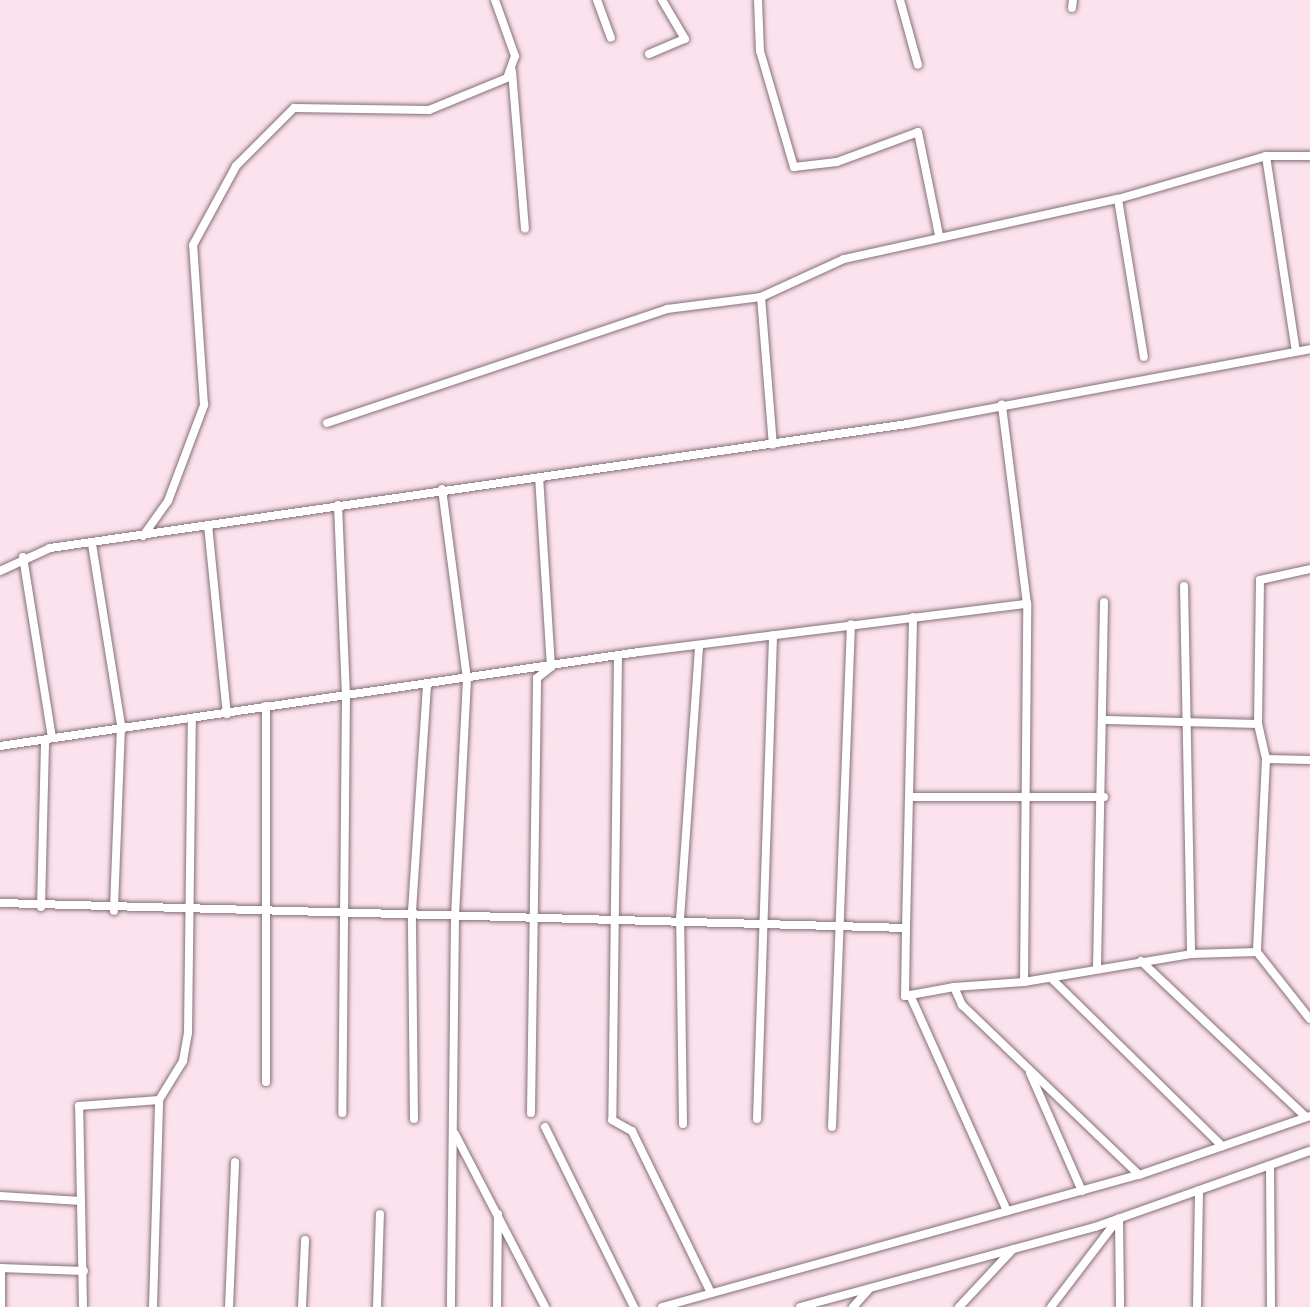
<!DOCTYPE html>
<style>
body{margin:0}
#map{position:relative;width:1310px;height:1307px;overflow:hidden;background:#fbe2ec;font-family:"Open Sans",sans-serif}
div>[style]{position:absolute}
.roads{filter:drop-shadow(0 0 2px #856f79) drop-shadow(0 0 2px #856f79)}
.street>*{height:8px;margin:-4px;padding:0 4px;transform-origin:4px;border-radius:4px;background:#fff}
span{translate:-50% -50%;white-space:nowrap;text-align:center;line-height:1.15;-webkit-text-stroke:6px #fff;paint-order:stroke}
</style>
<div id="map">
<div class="roads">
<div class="street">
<div style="left:597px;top:0;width:40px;rotate:69.8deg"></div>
<div style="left:758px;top:0;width:51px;rotate:87.8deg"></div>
<div style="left:760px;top:51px;width:121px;rotate:73.7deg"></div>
<div style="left:794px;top:167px;width:43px;rotate:-6.6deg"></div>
<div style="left:837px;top:162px;width:86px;rotate:-20.3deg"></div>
<div style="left:918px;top:132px;width:105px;rotate:78.5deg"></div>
<div style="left:900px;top:0;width:67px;rotate:74.5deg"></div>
<div style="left:1072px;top:8px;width:8px;rotate:-83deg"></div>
<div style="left:649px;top:54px;width:39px;rotate:-23deg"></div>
<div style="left:685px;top:39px;width:45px;rotate:-120.5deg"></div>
<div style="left:512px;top:71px;width:158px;rotate:85.3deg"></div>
<div style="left:1266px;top:156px;width:197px;rotate:81.3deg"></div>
<div style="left:1118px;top:199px;width:160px;rotate:80.7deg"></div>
<div style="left:761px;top:297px;width:148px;rotate:85.4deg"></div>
<div style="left:327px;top:423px;width:359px;rotate:-18.5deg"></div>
<div style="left:667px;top:309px;width:95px;rotate:-7.3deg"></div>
<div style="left:761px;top:297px;width:91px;rotate:-24.6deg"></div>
<div style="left:844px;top:259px;width:280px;rotate:-12.4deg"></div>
<div style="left:1118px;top:199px;width:154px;rotate:-16.2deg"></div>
<div style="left:1266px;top:156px;width:44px"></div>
<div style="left:442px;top:489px;width:192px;rotate:82.5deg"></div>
<div style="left:467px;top:679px;width:237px;rotate:92.9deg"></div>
<div style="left:455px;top:916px;width:391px;rotate:90.6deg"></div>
<div style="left:338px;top:505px;width:188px;rotate:87.6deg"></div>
<div style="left:346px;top:693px;width:420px;rotate:90.5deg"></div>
<div style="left:208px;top:525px;width:190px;rotate:84.3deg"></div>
<div style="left:143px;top:536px;width:43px;rotate:-54.5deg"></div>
<div style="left:168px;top:501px;width:103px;rotate:-69.4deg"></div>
<div style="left:204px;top:405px;width:160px;rotate:-93.9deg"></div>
<div style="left:193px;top:245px;width:90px;rotate:-61.4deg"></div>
<div style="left:236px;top:166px;width:82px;rotate:-45deg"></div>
<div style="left:294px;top:108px;width:135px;rotate:0.8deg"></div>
<div style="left:429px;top:110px;width:84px;rotate:-22.3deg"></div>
<div style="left:507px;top:78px;width:23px;rotate:-70deg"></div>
<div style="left:515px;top:56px;width:59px;rotate:-109.7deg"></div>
<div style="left:92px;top:544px;width:184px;rotate:80.9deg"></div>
<div style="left:121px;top:726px;width:185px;rotate:92.2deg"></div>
<div style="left:23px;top:557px;width:183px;rotate:80.9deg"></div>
<div style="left:0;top:571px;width:55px;rotate:-24.7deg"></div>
<div style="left:50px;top:548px;width:866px;rotate:-8.23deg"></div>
<div style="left:907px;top:424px;width:410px;rotate:-10.5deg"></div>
<div style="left:1184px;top:586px;width:368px;rotate:88.9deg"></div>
<div style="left:618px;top:655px;width:465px;rotate:90.7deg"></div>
<div style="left:612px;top:1120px;width:23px;rotate:29deg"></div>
<div style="left:632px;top:1131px;width:180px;rotate:64deg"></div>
<div style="left:266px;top:706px;width:376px;rotate:90deg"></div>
<div style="left:1107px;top:720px;width:151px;rotate:1.5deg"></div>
<div style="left:1258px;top:724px;width:36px;rotate:77deg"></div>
<div style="left:1266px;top:759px;width:44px;rotate:1.3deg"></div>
<div style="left:1258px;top:724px;width:144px;rotate:-89.2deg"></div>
<div style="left:1260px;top:580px;width:51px;rotate:-12.4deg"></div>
<div style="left:0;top:746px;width:646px;rotate:-8.37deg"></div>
<div style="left:639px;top:652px;width:391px;rotate:-7.1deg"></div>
<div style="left:1266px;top:759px;width:193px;rotate:92.7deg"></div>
<div style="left:1257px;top:952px;width:85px;rotate:51.7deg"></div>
<div style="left:909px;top:797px;width:195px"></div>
<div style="left:0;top:903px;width:906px;rotate:1.58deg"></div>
<div style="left:906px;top:928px;width:68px;rotate:90.8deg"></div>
<div style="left:905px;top:996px;width:50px;rotate:-10.4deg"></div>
<div style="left:954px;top:987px;width:20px;rotate:66deg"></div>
<div style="left:962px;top:1005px;width:245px;rotate:43.8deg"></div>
<div style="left:41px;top:907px;width:167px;rotate:-88.6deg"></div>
<div style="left:906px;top:928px;width:311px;rotate:-88.7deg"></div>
<div style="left:1141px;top:961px;width:227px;rotate:43.4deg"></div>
<div style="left:1097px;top:968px;width:366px;rotate:-88.9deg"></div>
<div style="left:1051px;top:978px;width:240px;rotate:44.5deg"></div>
<div style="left:1024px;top:982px;width:169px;rotate:-9.5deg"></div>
<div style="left:1191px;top:954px;width:66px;rotate:-1.7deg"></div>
<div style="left:954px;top:987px;width:70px;rotate:-4.1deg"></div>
<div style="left:1024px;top:982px;width:378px;rotate:-89.5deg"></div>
<div style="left:1027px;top:604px;width:201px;rotate:-97.2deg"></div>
<div style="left:910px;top:995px;width:237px;rotate:65.8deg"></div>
<div style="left:1030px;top:1073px;width:129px;rotate:66.2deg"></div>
<div style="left:531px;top:1113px;width:435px;rotate:-89.2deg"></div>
<div style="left:537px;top:678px;width:18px;rotate:-38deg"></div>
<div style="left:551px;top:667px;width:189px;rotate:-93.6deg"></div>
<div style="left:414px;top:1119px;width:208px;rotate:-90.6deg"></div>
<div style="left:412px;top:911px;width:226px;rotate:-86.2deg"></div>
<div style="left:757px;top:1119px;width:484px;rotate:-88.1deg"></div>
<div style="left:683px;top:1124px;width:205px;rotate:-90.8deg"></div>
<div style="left:680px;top:919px;width:274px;rotate:-86deg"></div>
<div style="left:545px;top:1127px;width:201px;rotate:63.7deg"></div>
<div style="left:832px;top:1127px;width:503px;rotate:-87.84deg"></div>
<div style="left:455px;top:1134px;width:195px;rotate:62.5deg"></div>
<div style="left:1270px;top:1165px;width:142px;rotate:89.6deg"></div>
<div style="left:0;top:1196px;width:81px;rotate:3.5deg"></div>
<div style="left:1119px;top:1219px;width:88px;rotate:89.3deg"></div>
<div style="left:0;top:1268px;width:84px;rotate:2deg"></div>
<div style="left:1px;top:1268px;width:39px;rotate:90deg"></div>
<div style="left:83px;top:1307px;width:201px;rotate:-91.1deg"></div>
<div style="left:79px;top:1106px;width:80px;rotate:-4.3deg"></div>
<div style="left:153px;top:1307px;width:207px;rotate:-88.3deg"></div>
<div style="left:159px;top:1100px;width:46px;rotate:-58.4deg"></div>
<div style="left:183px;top:1061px;width:28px;rotate:-80deg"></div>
<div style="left:188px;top:1033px;width:315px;rotate:-89.3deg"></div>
<div style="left:229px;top:1307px;width:145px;rotate:-87.6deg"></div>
<div style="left:302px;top:1307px;width:67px;rotate:-87.4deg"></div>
<div style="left:377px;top:1307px;width:93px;rotate:-88.2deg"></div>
<div style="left:497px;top:1307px;width:93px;rotate:-89.4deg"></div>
<div style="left:662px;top:1307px;width:495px;rotate:-15.5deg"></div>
<div style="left:1139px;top:1175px;width:181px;rotate:-19deg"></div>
<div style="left:800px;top:1307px;width:306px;rotate:-15.2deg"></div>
<div style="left:1095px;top:1227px;width:228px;rotate:-19.5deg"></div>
<div style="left:853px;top:1307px;width:25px;rotate:-48deg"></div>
<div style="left:959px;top:1307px;width:79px;rotate:-47deg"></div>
<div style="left:1051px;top:1307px;width:111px;rotate:-52.7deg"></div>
<div style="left:1197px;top:1307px;width:117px;rotate:-89deg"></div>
</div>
</div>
</div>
